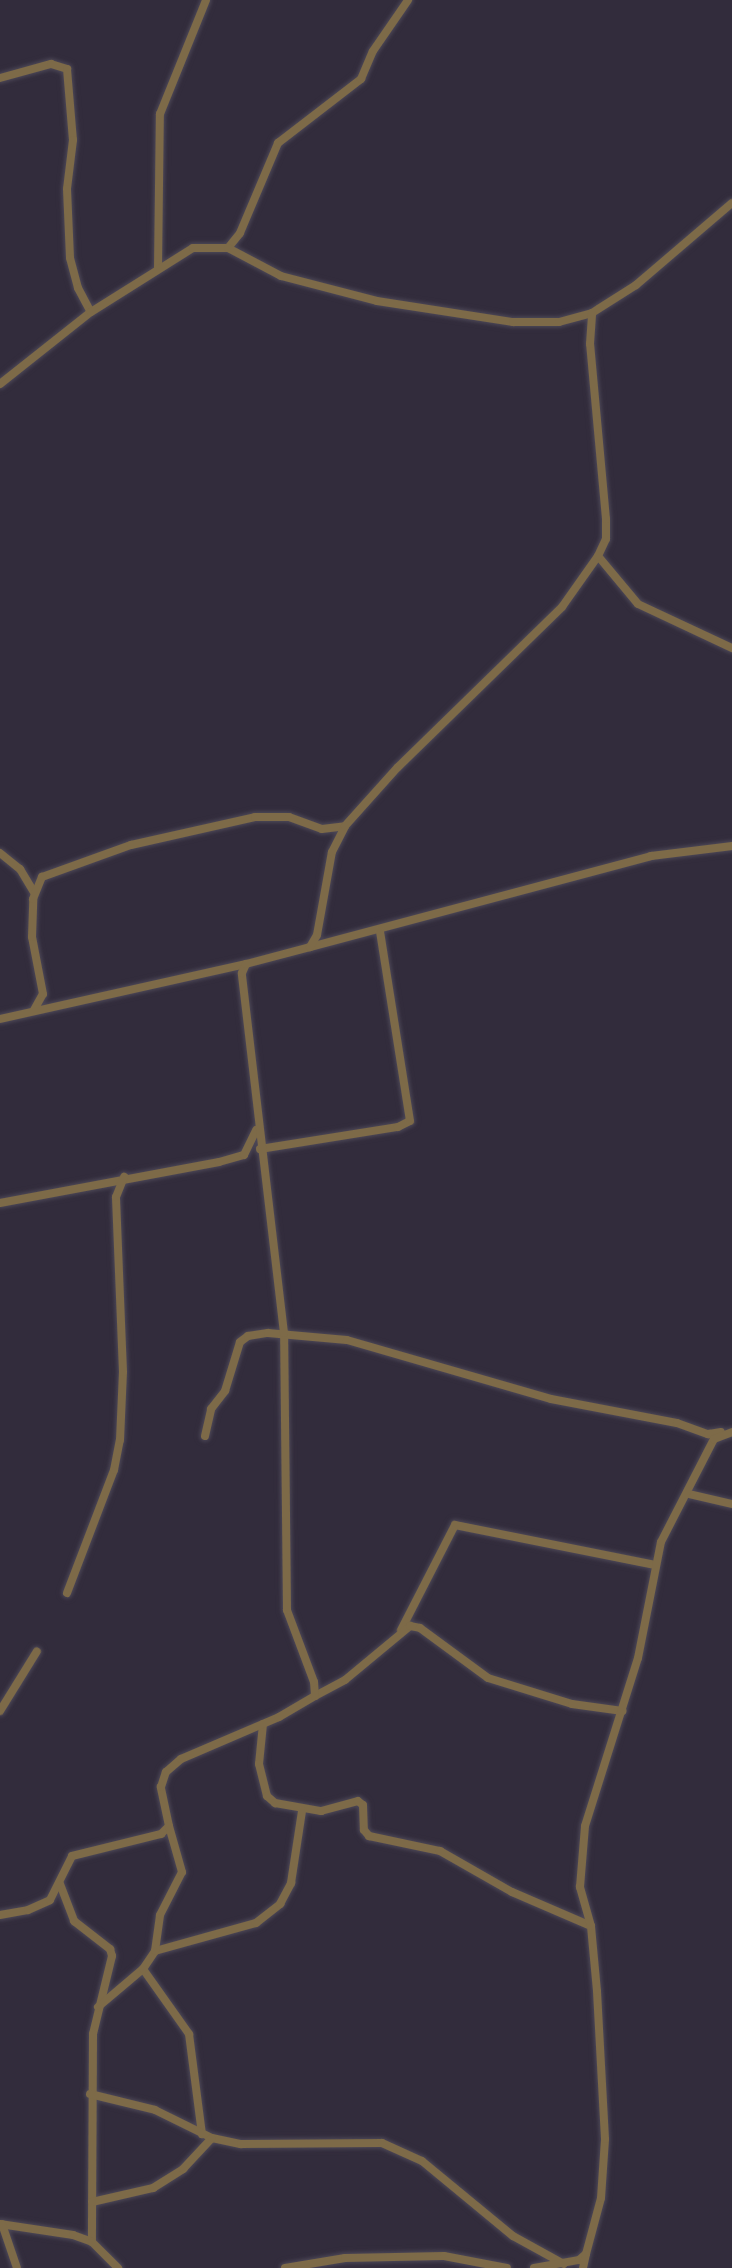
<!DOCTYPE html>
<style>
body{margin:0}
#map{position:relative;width:732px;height:2268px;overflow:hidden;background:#322c3c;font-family:Ubuntu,sans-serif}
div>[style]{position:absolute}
.roads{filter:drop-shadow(0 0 2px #4d4857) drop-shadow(0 0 2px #4d4857)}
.minor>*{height:8px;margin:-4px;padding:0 4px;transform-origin:4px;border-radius:4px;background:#7d6a48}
span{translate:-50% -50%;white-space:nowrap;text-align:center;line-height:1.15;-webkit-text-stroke:7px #18161d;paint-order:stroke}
</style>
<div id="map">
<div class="roads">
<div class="minor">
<div style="left:0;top:78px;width:53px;rotate:-15.4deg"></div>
<div style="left:51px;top:64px;width:17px;rotate:17deg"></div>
<div style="left:67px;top:69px;width:71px;rotate:85.2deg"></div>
<div style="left:73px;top:140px;width:49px;rotate:97deg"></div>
<div style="left:67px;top:189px;width:69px;rotate:87.5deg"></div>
<div style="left:70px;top:258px;width:31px;rotate:75deg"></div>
<div style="left:78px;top:288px;width:27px;rotate:62deg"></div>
<div style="left:228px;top:248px;width:19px;rotate:-51deg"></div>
<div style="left:240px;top:233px;width:98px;rotate:-67.1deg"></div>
<div style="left:278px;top:143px;width:105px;rotate:-37.6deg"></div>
<div style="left:361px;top:79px;width:30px;rotate:-67deg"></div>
<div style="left:373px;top:51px;width:62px;rotate:-55.5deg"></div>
<div style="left:158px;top:268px;width:154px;rotate:-89.3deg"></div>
<div style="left:160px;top:114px;width:123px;rotate:-68deg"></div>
<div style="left:0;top:384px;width:116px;rotate:-38.4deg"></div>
<div style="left:91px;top:312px;width:120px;rotate:-32.1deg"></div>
<div style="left:193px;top:248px;width:35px"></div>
<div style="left:228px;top:248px;width:60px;rotate:27.8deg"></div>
<div style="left:281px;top:276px;width:99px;rotate:14.6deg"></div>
<div style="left:377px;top:301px;width:138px;rotate:8.8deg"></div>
<div style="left:513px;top:322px;width:46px"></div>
<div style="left:559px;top:322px;width:34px;rotate:-15deg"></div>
<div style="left:592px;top:313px;width:52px;rotate:-32.5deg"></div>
<div style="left:636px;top:285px;width:126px;rotate:-40.5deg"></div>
<div style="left:598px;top:556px;width:62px;rotate:50.2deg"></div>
<div style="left:638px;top:604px;width:104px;rotate:25.1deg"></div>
<div style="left:0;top:853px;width:26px;rotate:39deg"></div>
<div style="left:20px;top:869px;width:27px;rotate:59deg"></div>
<div style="left:310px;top:947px;width:353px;rotate:-14.9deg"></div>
<div style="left:651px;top:856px;width:82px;rotate:-7deg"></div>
<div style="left:34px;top:1010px;width:18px;rotate:-61deg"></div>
<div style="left:43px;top:994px;width:58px;rotate:-100.9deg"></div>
<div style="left:32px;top:937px;width:38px;rotate:-88deg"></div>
<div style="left:33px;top:899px;width:24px;rotate:-68deg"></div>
<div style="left:42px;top:877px;width:95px;rotate:-19.8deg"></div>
<div style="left:131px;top:845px;width:127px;rotate:-12.7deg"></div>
<div style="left:255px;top:817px;width:34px"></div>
<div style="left:289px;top:817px;width:35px;rotate:20deg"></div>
<div style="left:322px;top:829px;width:23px;rotate:-7deg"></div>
<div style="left:0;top:1019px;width:252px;rotate:-12.6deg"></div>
<div style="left:260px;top:1149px;width:140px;rotate:-9.1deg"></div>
<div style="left:398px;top:1127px;width:13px;rotate:-27deg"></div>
<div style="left:410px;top:1121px;width:192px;rotate:-99deg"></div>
<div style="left:0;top:1203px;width:223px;rotate:-10.6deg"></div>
<div style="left:219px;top:1162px;width:26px;rotate:-16deg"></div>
<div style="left:244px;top:1155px;width:28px;rotate:-64deg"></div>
<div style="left:205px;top:1436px;width:28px;rotate:-77deg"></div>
<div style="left:211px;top:1409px;width:23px;rotate:-52deg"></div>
<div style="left:225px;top:1391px;width:51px;rotate:-73deg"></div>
<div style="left:240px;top:1342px;width:10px;rotate:-37deg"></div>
<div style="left:248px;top:1336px;width:20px;rotate:-9deg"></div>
<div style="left:268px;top:1333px;width:79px;rotate:5.1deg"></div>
<div style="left:347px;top:1340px;width:212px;rotate:16.1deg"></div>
<div style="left:551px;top:1399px;width:128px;rotate:10.8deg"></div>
<div style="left:677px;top:1423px;width:33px;rotate:20deg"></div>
<div style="left:708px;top:1434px;width:13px;rotate:-9deg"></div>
<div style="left:689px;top:1494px;width:44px;rotate:13.1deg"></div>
<div style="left:67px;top:1593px;width:132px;rotate:-69.1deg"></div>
<div style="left:114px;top:1470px;width:31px;rotate:-79deg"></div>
<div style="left:120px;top:1440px;width:68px;rotate:-87.5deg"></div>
<div style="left:123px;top:1372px;width:175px;rotate:-92.3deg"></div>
<div style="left:116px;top:1197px;width:22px;rotate:-68deg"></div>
<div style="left:401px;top:1630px;width:118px;rotate:-62.8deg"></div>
<div style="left:455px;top:1525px;width:204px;rotate:11.3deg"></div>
<div style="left:315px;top:1696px;width:34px;rotate:-28deg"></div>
<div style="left:345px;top:1680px;width:85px;rotate:-39.7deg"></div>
<div style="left:410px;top:1626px;width:10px;rotate:11deg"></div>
<div style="left:420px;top:1628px;width:84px;rotate:36.3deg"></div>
<div style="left:488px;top:1678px;width:88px;rotate:17.2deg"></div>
<div style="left:572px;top:1704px;width:51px;rotate:7.8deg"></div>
<div style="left:0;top:1711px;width:70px;rotate:-58.3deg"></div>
<div style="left:263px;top:1724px;width:40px;rotate:95.7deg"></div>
<div style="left:259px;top:1764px;width:33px;rotate:76deg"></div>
<div style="left:267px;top:1796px;width:11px;rotate:41deg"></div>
<div style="left:275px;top:1803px;width:47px;rotate:9.9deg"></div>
<div style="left:321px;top:1811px;width:38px;rotate:-15deg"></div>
<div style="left:358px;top:1801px;width:6px;rotate:39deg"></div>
<div style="left:363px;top:1805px;width:25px;rotate:88deg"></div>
<div style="left:364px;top:1830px;width:8px;rotate:50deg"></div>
<div style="left:369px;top:1836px;width:73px;rotate:11.9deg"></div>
<div style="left:440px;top:1851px;width:83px;rotate:29.7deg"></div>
<div style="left:512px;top:1892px;width:86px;rotate:23.3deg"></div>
<div style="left:60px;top:1884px;width:40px;rotate:69deg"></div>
<div style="left:74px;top:1921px;width:46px;rotate:37.9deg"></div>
<div style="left:110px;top:1949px;width:7px;rotate:74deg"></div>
<div style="left:112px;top:1956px;width:80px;rotate:103.7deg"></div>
<div style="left:93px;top:2034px;width:208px;rotate:90.3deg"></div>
<div style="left:0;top:1915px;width:28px;rotate:-10deg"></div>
<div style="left:28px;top:1910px;width:24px;rotate:-24deg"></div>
<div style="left:50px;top:1900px;width:49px;rotate:-63.4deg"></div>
<div style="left:72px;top:1856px;width:92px;rotate:-13.9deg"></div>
<div style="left:161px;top:1834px;width:11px;rotate:-45deg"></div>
<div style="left:169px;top:1826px;width:40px;rotate:-102deg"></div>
<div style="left:161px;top:1787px;width:16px;rotate:-72deg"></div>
<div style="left:166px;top:1772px;width:20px;rotate:-41deg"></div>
<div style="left:181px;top:1759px;width:107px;rotate:-23.2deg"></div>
<div style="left:279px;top:1717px;width:42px;rotate:-30.3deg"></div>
<div style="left:315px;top:1696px;width:14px;rotate:-94deg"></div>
<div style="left:314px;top:1682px;width:77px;rotate:-110.6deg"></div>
<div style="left:287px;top:1610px;width:277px;rotate:-90.6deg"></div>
<div style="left:284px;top:1333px;width:362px;rotate:-96.7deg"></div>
<div style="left:242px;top:973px;width:10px;rotate:-66deg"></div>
<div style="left:246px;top:964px;width:66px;rotate:-14.9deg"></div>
<div style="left:310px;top:947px;width:14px;rotate:-60deg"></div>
<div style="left:317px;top:935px;width:84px;rotate:-79.8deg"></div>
<div style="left:332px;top:852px;width:29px;rotate:-63deg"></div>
<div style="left:345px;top:826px;width:79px;rotate:-48.1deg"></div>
<div style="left:398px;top:767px;width:229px;rotate:-44.3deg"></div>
<div style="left:562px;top:607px;width:62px;rotate:-54.8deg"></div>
<div style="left:598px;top:556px;width:19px;rotate:-65deg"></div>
<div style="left:606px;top:539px;width:20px;rotate:-90deg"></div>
<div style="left:606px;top:519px;width:176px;rotate:-95.2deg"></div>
<div style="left:590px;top:344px;width:31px;rotate:-86deg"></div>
<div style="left:155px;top:1951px;width:105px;rotate:-15.5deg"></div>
<div style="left:256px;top:1923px;width:31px;rotate:-38deg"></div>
<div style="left:280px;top:1904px;width:24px;rotate:-62deg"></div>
<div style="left:291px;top:1883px;width:73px;rotate:-81.3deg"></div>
<div style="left:143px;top:1969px;width:80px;rotate:54.7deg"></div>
<div style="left:189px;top:2034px;width:101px;rotate:82.6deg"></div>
<div style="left:98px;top:2007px;width:59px;rotate:-40.2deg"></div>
<div style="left:143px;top:1969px;width:22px;rotate:-56deg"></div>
<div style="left:155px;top:1951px;width:36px;rotate:-82deg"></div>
<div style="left:160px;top:1915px;width:48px;rotate:-62.9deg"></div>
<div style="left:182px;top:1872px;width:48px;rotate:-105.8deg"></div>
<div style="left:90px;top:2094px;width:67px;rotate:13.8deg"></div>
<div style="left:155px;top:2110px;width:64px;rotate:26.2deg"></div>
<div style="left:212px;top:2138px;width:30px;rotate:12deg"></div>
<div style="left:241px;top:2144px;width:141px;rotate:-0.4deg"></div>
<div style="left:382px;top:2143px;width:44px;rotate:24.2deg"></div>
<div style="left:422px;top:2161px;width:118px;rotate:39.5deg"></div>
<div style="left:513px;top:2236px;width:58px;rotate:28.8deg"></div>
<div style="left:92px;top:2202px;width:63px;rotate:-12.9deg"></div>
<div style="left:153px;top:2188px;width:36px;rotate:-32deg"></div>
<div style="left:183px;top:2169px;width:42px;rotate:-46.9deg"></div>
<div style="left:0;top:2224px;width:74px;rotate:8.6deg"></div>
<div style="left:73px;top:2235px;width:20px;rotate:20deg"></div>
<div style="left:92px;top:2242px;width:37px;rotate:45deg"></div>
<div style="left:2px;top:2224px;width:46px;rotate:71.2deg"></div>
<div style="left:285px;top:2268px;width:61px;rotate:-9.5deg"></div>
<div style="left:345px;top:2258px;width:99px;rotate:-1.2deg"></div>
<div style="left:444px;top:2256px;width:64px;rotate:10.8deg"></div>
<div style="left:534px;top:2268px;width:46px;rotate:-10.1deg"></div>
<div style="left:579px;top:2260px;width:9px;rotate:-41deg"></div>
<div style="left:586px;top:2254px;width:58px;rotate:-75deg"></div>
<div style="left:601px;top:2198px;width:59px;rotate:-86.1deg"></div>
<div style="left:605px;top:2139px;width:148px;rotate:-93.1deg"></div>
<div style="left:597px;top:1991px;width:65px;rotate:-95.3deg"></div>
<div style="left:591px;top:1926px;width:41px;rotate:-105.8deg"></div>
<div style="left:580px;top:1887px;width:61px;rotate:-85.3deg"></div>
<div style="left:585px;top:1826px;width:176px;rotate:-72.5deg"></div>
<div style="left:638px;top:1658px;width:118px;rotate:-78.8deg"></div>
<div style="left:661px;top:1542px;width:116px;rotate:-62.8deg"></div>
<div style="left:714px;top:1439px;width:19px;rotate:-21deg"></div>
<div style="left:583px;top:2268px;width:14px;rotate:-78deg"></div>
</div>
</div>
</div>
